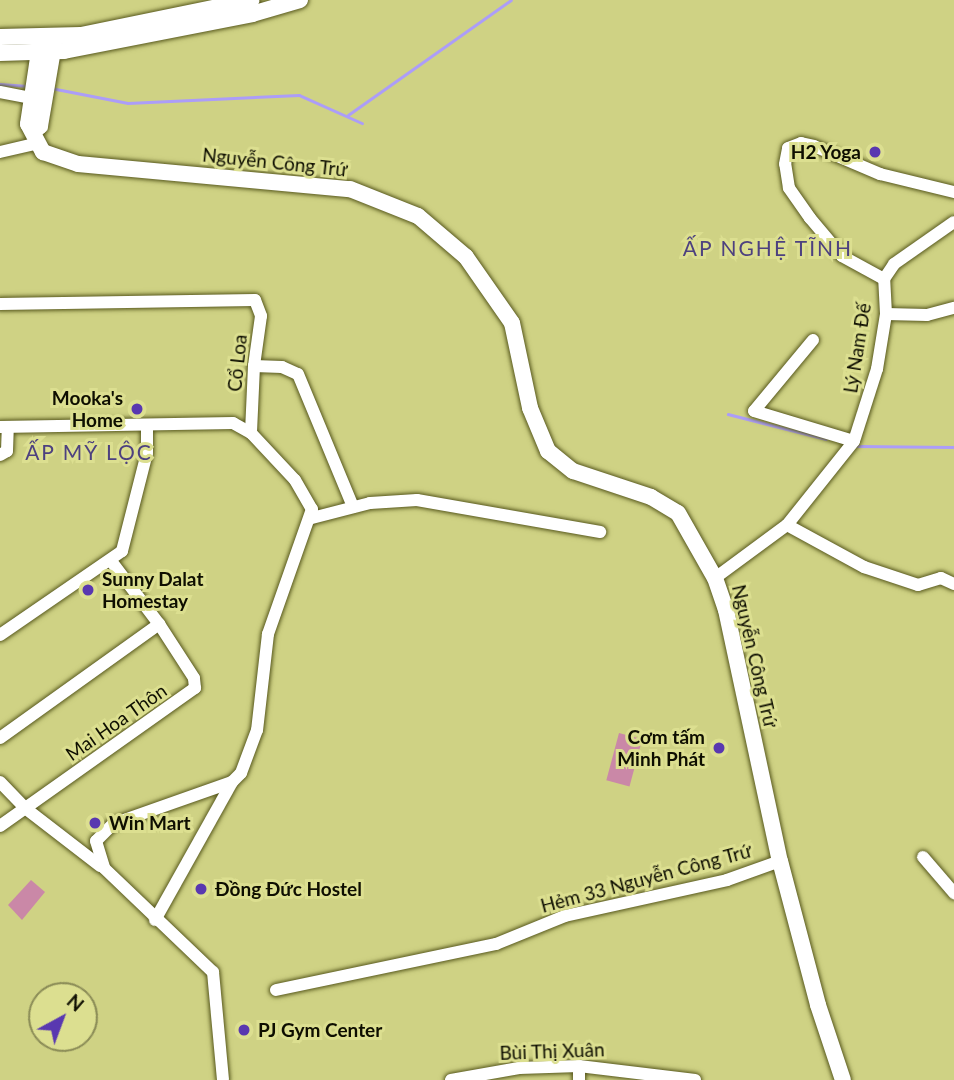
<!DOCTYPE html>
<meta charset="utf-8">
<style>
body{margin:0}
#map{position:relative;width:954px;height:1080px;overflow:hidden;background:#cfd284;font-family:Lato,sans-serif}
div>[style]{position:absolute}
.green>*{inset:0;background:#ca88a7;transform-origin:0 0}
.stream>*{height:2.5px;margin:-1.25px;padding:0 1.25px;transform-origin:1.25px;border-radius:1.25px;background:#ac9df8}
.roads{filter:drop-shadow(0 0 2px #58591e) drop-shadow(0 0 2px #58591e)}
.minor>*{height:12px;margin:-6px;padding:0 6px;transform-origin:6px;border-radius:6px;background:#fff}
.major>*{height:16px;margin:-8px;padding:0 8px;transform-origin:8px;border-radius:8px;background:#fff}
.dots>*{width:19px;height:19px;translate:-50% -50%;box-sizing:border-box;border:4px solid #dcdf90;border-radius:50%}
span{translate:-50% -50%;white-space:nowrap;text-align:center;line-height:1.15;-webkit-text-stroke:6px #dcdf90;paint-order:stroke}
.poi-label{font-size:19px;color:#0e0e00;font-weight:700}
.right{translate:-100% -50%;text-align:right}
.left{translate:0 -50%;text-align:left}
.street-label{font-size:19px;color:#0e0e00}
.neighbourhood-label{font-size:21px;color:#4d417f;letter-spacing:2px}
.north{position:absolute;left:28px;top:982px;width:70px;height:70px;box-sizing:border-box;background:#dcdf90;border:2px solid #8a8b56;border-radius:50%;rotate:41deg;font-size:19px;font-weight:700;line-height:28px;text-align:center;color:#0e0e00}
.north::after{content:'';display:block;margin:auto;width:24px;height:32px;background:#5938b0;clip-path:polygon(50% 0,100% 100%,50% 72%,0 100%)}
</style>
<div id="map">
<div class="green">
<div style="left:619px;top:733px;width:24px;height:49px;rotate:15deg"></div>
<div style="clip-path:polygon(31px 880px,45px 892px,22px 920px,8px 905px)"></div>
</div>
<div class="stream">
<div style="left:0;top:84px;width:27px;rotate:4deg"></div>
<div style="left:51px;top:88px;width:78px;rotate:11deg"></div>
<div style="left:128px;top:103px;width:171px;rotate:-2.7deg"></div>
<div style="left:299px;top:95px;width:69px;rotate:24deg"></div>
<div style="left:348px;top:115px;width:199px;rotate:-35.2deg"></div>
<div style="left:728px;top:414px;width:101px;rotate:14.3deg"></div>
<div style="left:856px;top:446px;width:98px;rotate:0.6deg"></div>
</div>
<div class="roads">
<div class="minor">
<div style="left:0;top:92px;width:31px;rotate:11deg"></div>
<div style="left:0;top:152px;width:37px;rotate:-13deg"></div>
<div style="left:884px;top:279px;width:48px;rotate:-151.3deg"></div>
<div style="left:842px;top:256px;width:50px;rotate:-130.1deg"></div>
<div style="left:810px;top:218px;width:37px;rotate:-125deg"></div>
<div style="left:789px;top:188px;width:24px;rotate:-99deg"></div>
<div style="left:785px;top:164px;width:16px;rotate:-79deg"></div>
<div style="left:788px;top:148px;width:14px;rotate:-21deg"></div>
<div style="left:801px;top:143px;width:13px;rotate:13deg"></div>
<div style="left:814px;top:146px;width:72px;rotate:23deg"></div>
<div style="left:880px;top:174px;width:76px;rotate:13.7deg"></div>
<div style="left:0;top:304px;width:255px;rotate:-0.9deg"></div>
<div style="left:255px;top:300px;width:17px;rotate:69deg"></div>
<div style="left:261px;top:316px;width:50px;rotate:98deg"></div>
<div style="left:254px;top:366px;width:67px;rotate:92.6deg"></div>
<div style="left:886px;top:314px;width:41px;rotate:1.4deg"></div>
<div style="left:927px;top:315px;width:28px;rotate:-15deg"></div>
<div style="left:813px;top:340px;width:92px;rotate:129.7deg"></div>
<div style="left:754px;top:411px;width:104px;rotate:16.7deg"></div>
<div style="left:254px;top:366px;width:28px;rotate:2deg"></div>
<div style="left:282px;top:367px;width:17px;rotate:24deg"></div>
<div style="left:298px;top:374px;width:144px;rotate:67.5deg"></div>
<div style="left:0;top:427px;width:233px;rotate:-1deg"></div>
<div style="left:233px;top:423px;width:21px;rotate:29deg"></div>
<div style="left:251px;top:433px;width:64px;rotate:46.9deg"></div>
<div style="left:295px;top:480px;width:34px;rotate:60deg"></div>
<div style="left:312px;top:509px;width:133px;rotate:109.4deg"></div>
<div style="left:268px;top:634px;width:97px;rotate:96.5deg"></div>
<div style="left:257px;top:730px;width:46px;rotate:110.4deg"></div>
<div style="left:241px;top:773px;width:13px;rotate:135deg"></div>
<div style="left:232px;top:782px;width:126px;rotate:160.6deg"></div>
<div style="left:113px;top:824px;width:24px;rotate:135deg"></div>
<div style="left:96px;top:841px;width:28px;rotate:73deg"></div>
<div style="left:104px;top:868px;width:151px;rotate:43.7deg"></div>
<div style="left:213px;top:972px;width:108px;rotate:84.7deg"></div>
<div style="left:0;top:455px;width:8px;rotate:-30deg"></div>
<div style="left:7px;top:451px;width:24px;rotate:-88deg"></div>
<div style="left:312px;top:518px;width:60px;rotate:-14.5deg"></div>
<div style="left:370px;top:503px;width:47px;rotate:-3.7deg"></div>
<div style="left:417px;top:500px;width:186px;rotate:9.9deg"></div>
<div style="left:787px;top:525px;width:88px;rotate:28.6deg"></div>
<div style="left:864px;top:567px;width:57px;rotate:18.4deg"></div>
<div style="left:918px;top:585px;width:24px;rotate:-17deg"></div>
<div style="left:941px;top:578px;width:14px;rotate:25deg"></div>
<div style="left:715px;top:578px;width:89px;rotate:-36.4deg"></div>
<div style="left:787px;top:525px;width:107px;rotate:-51.4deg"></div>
<div style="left:854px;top:441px;width:76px;rotate:-72.3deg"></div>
<div style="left:877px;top:369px;width:56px;rotate:-80.7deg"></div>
<div style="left:886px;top:314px;width:35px;rotate:-93deg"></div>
<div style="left:884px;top:279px;width:18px;rotate:-56deg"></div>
<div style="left:894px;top:264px;width:73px;rotate:-35deg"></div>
<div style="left:0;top:635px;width:148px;rotate:-34.5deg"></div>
<div style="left:122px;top:551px;width:101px;rotate:-75.7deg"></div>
<div style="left:147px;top:453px;width:25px;rotate:-90deg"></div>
<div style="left:0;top:738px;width:196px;rotate:-35.6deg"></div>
<div style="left:0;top:782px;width:36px;rotate:46deg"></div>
<div style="left:25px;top:808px;width:95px;rotate:37.7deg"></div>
<div style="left:0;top:826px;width:239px;rotate:-35.3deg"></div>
<div style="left:195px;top:688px;width:10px;rotate:-96deg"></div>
<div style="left:194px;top:678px;width:64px;rotate:-122.9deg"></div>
<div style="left:159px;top:624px;width:79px;rotate:-127.3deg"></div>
<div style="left:923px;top:857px;width:48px;rotate:49.3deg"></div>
<div style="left:155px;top:920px;width:158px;rotate:-60.8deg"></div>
<div style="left:276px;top:990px;width:225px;rotate:-11.8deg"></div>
<div style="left:496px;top:944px;width:74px;rotate:-22.1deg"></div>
<div style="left:565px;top:916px;width:166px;rotate:-12.5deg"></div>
<div style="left:727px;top:880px;width:56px;rotate:-19.7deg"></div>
<div style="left:451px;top:1080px;width:69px;rotate:-10deg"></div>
<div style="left:519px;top:1068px;width:60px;rotate:-1.9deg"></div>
<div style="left:579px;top:1066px;width:117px;rotate:6.9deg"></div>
<div style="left:579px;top:1080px;width:14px;rotate:-90deg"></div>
</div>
<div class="major">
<div style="left:0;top:37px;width:81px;rotate:-1.4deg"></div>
<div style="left:81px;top:35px;width:174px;rotate:-11.6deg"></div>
<div style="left:41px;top:38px;width:87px;rotate:98.6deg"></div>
<div style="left:28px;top:124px;width:32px;rotate:62deg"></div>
<div style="left:43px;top:152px;width:37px;rotate:19deg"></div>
<div style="left:78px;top:164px;width:273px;rotate:5.3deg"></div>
<div style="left:350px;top:189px;width:73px;rotate:21.7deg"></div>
<div style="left:418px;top:216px;width:63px;rotate:40.5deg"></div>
<div style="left:466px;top:257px;width:80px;rotate:55.1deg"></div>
<div style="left:512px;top:323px;width:87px;rotate:78deg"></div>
<div style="left:530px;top:408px;width:47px;rotate:67.3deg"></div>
<div style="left:548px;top:451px;width:32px;rotate:39deg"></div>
<div style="left:573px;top:471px;width:82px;rotate:18.4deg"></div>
<div style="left:651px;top:497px;width:31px;rotate:31deg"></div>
<div style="left:678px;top:513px;width:75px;rotate:60.4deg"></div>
<div style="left:715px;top:578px;width:34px;rotate:71deg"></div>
<div style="left:726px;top:610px;width:257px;rotate:77.9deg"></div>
<div style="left:780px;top:861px;width:149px;rotate:75.2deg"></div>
<div style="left:818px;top:1005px;width:79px;rotate:71.6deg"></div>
<div style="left:0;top:53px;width:64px;rotate:-1.8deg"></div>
<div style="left:64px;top:51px;width:192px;rotate:-11.1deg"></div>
<div style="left:252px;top:14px;width:50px;rotate:-16.3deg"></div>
<div style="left:34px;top:131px;width:8px;rotate:-40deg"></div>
<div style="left:40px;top:126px;width:83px;rotate:-80.3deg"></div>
</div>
</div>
<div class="dots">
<div style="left:875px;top:152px;background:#5938b0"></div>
<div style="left:137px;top:409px;background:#5938b0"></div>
<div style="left:88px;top:590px;background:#5938b0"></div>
<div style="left:719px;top:748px;background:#5938b0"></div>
<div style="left:95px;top:823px;background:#5938b0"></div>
<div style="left:201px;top:889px;background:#5938b0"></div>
<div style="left:244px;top:1030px;background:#5938b0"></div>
</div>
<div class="poi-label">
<span class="right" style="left:861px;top:152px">H2 Yoga</span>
<span class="right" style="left:123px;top:409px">Mooka's<br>Home</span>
<span class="left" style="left:102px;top:590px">Sunny Dalat<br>Homestay</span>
<span class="right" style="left:705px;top:748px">Cơm tấm<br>Minh Phát</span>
<span class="left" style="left:109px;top:823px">Win Mart</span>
<span class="left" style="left:215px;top:889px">Đồng Đức Hostel</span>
<span class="left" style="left:258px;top:1030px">PJ Gym Center</span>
</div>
<div class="street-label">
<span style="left:275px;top:162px;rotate:6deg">Nguyễn Công Trứ</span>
<span style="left:857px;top:348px;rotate:-81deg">Lý Nam Đế</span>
<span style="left:237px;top:363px;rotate:-84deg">Cổ Loa</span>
<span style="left:755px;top:656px;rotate:77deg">Nguyễn Công Trứ</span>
<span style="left:116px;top:722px;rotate:-35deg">Mai Hoa Thôn</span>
<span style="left:646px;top:878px;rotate:-15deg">Hẻm 33 Nguyễn Công Trứ</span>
<span style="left:552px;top:1051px;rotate:-2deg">Bùi Thị Xuân</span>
</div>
<div class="neighbourhood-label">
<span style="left:768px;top:248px">ẤP NGHỆ TĨNH</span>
<span style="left:89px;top:452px">ẤP MỸ LỘC</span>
</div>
<div class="north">N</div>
</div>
